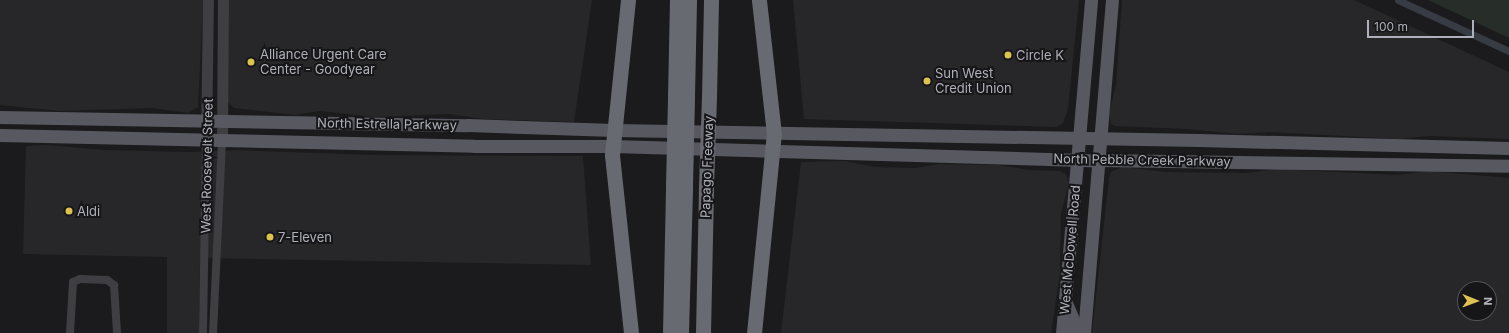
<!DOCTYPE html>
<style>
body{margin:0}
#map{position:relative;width:1509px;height:333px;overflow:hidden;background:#1b1a1c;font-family:Inter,sans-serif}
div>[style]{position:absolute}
.built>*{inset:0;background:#272729}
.green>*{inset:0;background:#272e29}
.canal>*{height:7px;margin:-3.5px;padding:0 3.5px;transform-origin:3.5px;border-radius:3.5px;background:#363b44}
.minor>*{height:8px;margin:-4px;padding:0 4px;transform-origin:4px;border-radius:4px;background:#3e3e43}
.tertiary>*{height:11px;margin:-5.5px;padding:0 5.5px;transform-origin:5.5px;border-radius:5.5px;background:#3e3e43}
.primary>*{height:13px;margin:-6.5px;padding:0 6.5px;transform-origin:6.5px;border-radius:6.5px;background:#585960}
.motorway>*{height:15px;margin:-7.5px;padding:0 7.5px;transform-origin:7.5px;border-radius:7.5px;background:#686a71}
.motorway-bridge>*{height:15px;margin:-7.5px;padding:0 7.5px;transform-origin:7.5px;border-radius:7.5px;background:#686a71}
.dots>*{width:11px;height:11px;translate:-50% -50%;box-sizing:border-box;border:2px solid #161517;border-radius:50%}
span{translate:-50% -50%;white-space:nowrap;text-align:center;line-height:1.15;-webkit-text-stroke:4px #161517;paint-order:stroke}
.poi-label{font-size:13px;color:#afb1ba}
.left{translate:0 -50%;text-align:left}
.street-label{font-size:13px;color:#afb1ba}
.north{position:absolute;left:1457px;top:281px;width:40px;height:40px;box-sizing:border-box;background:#161517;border:1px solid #535358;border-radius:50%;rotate:91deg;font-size:11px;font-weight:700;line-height:16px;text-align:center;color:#afb1ba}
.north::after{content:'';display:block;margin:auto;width:14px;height:18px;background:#dec250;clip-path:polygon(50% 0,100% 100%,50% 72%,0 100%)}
.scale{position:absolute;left:1367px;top:20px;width:107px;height:18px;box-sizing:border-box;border:2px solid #afb1ba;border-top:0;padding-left:5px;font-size:12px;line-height:14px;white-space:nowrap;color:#afb1ba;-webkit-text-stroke:3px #161517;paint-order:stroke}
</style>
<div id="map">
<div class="built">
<div style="clip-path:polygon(0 0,203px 0,198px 107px,188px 113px,152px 108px,60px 111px,0 105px)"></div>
<div style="clip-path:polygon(227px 0,592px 0,574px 122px,483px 119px,449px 114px,374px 117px,320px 111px,295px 115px,234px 108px,227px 101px)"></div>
<div style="clip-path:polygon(793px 0,1079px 0,1068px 109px,1063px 123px,1057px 127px,804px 119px)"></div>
<div style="clip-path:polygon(1122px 0,1354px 0,1509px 72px,1509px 139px,1429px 136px,1398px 139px,1270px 132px,1237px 134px,1187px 129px,1115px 126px,1111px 124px,1109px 113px,1116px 85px)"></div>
<div style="clip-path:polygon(48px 145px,104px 150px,190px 152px,237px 150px,373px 155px,583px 156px,591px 265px,200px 258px,199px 333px,167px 333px,167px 257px,23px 254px,26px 146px)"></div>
<div style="clip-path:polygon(845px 161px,875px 167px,915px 168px,939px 164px,999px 165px,1029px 170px,1059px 171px,1066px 174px,1069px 183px,1061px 214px,1060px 273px,1051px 333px,781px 333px,801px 162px)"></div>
<div style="clip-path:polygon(evenodd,1122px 167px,1166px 172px,1246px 173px,1276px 169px,1397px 175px,1429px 171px,1509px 178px,1509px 333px,1092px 333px,1109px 178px,1111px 172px,1122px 167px,1465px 289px,1489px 289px,1489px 313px,1465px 313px,1465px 289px)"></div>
</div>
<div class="green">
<div style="clip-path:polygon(1428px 0,1509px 0,1509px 38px)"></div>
</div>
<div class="canal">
<div style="left:1398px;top:0;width:122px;rotate:24.7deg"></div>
</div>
<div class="minor">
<div style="left:70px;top:333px;width:51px;rotate:-86.6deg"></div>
<div style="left:73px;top:282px;width:8px;rotate:-23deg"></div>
<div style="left:80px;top:279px;width:27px;rotate:2deg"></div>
<div style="left:107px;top:280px;width:9px;rotate:36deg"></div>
<div style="left:114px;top:285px;width:48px;rotate:86.4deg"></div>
<div style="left:203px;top:333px;width:192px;rotate:-89.1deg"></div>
<div style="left:213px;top:333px;width:191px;rotate:-87.3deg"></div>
</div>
<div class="tertiary">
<div style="left:206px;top:141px;width:141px;rotate:-89.2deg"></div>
<div style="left:222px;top:142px;width:142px;rotate:-89.6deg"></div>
</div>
<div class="primary">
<div style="left:0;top:117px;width:468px;rotate:1deg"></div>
<div style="left:468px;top:125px;width:146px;rotate:2deg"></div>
<div style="left:614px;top:130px;width:585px;rotate:0.98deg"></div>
<div style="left:1199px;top:140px;width:310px;rotate:1.5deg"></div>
<div style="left:0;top:135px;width:474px;rotate:1.3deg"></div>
<div style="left:474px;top:146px;width:139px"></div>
<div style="left:613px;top:146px;width:485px;rotate:1.7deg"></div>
<div style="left:1098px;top:160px;width:411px;rotate:0.8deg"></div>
<div style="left:1066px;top:303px;width:21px;rotate:67deg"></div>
<div style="left:1074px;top:322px;width:11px;rotate:95deg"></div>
<div style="left:1062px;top:333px;width:334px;rotate:-85deg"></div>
<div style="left:1084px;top:333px;width:334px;rotate:-85.2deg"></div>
</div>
<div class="motorway">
<div style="left:628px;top:0;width:156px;rotate:95.9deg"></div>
<div style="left:612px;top:155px;width:179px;rotate:83.9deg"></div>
<div style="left:675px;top:96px;width:96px;rotate:-88.8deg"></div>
<div style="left:687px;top:96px;width:96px;rotate:-88.8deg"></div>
<div style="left:709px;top:97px;width:97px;rotate:-88.8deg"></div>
<div style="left:670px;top:333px;width:147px;rotate:-88.8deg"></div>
<div style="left:681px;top:333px;width:147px;rotate:-88.4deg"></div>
<div style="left:703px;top:333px;width:146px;rotate:-88.8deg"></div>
<div style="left:754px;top:333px;width:200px;rotate:-84.3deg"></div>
<div style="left:774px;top:134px;width:135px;rotate:-96.4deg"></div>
</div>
<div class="motorway-bridge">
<div style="left:673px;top:186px;width:90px;rotate:-88.7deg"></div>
<div style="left:685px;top:186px;width:90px;rotate:-88.7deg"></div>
<div style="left:706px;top:187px;width:90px;rotate:-88.1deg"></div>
</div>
<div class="dots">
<div style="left:1008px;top:55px;background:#dec250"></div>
<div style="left:251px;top:62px;background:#dec250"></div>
<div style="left:927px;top:81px;background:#dec250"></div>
<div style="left:69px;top:211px;background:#dec250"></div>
<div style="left:270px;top:237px;background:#dec250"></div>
</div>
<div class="poi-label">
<span class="left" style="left:260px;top:62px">Alliance Urgent Care<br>Center - Goodyear</span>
<span class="left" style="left:1016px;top:55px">Circle K</span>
<span class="left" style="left:935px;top:81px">Sun West<br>Credit Union</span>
<span class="left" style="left:77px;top:211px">Aldi</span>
<span class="left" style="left:278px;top:237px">7-Eleven</span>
</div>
<div class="street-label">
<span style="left:387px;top:124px;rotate:1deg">North Estrella Parkway</span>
<span style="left:1142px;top:160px;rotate:1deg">North Pebble Creek Parkway</span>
<span style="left:207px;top:166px;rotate:-89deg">West Roosevelt Street</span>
<span style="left:707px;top:167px;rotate:-88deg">Papago Freeway</span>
<span style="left:1070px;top:250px;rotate:-85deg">West McDowell Road</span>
</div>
<div class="north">N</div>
<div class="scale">100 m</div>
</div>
